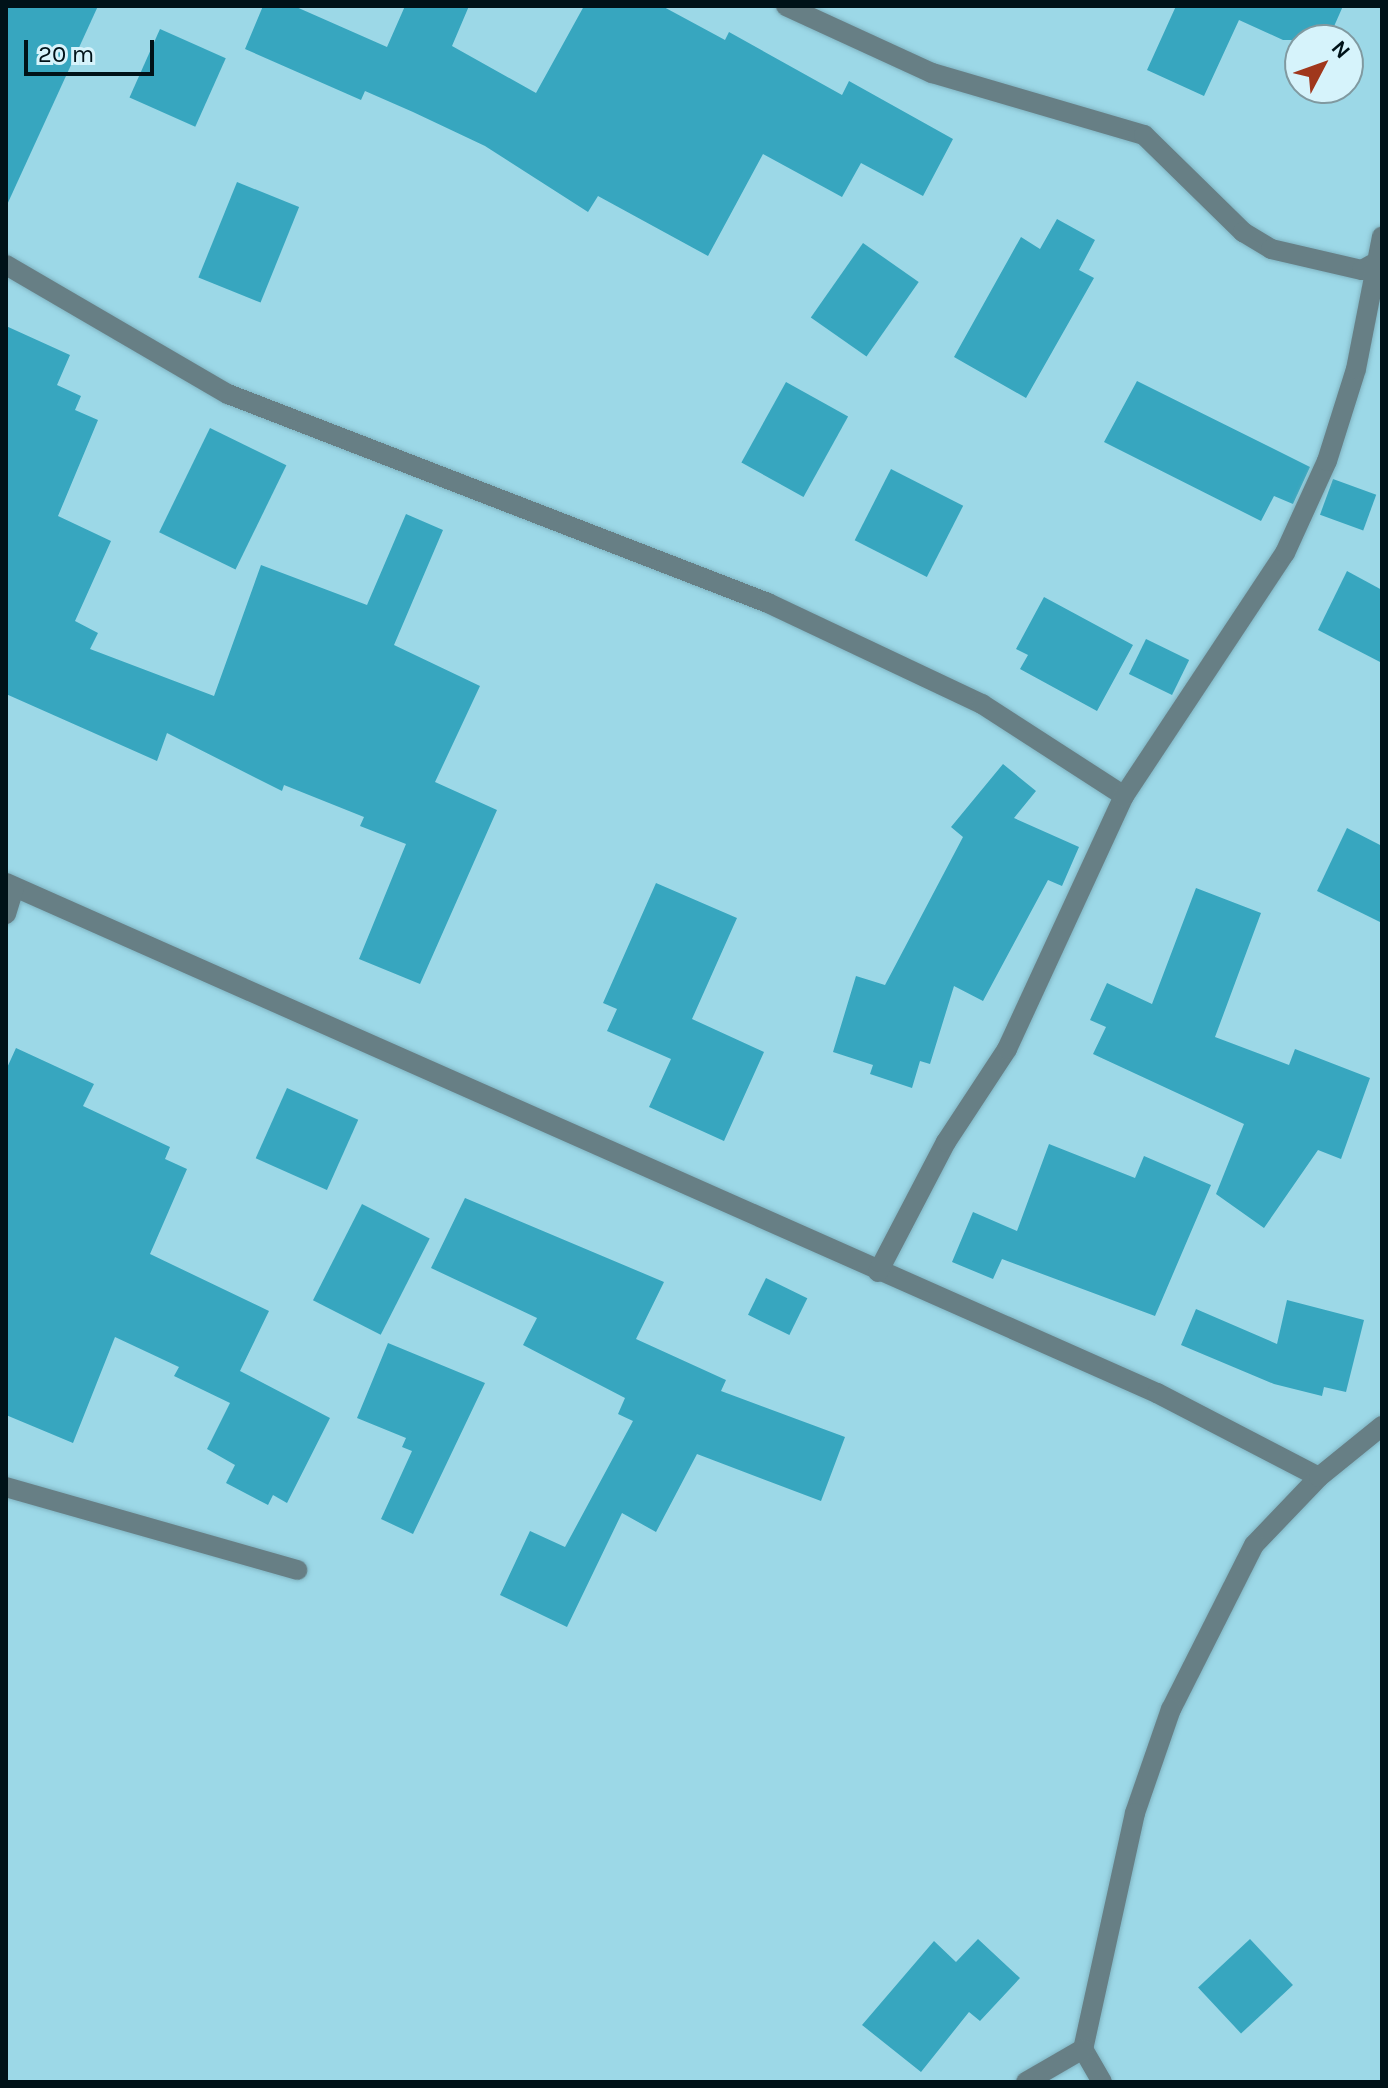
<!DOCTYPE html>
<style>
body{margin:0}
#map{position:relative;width:1388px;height:2088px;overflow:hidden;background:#9cd8e7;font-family:Karla,sans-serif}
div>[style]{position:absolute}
.building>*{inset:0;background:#37a6bf;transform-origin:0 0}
.roads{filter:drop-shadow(0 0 2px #80b4c2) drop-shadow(0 0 2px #80b4c2)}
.minor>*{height:20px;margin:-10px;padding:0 10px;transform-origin:10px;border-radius:10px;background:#677f85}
span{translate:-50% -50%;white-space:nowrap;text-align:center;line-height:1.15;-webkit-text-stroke:6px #d6f3fb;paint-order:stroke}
.frame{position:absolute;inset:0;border:8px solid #001218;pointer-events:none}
.north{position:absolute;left:1284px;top:24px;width:80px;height:80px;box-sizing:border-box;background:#d6f3fb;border:2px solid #8099a0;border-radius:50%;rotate:49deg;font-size:22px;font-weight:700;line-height:32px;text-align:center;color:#001218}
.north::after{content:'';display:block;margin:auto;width:28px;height:36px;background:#a0371c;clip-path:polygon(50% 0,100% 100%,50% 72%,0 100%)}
.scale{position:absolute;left:24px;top:40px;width:130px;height:36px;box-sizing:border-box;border:4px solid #001218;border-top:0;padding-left:10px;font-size:24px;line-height:28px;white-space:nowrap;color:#001218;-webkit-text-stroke:6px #d6f3fb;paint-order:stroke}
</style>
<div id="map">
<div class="building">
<div style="clip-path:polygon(6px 6px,98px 6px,6px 207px)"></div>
<div style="clip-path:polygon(263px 6px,294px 6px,387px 47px,405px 6px,469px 6px,452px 46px,536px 93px,584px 6px,662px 6px,725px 40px,729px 32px,842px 95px,849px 81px,953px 139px,923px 196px,861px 163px,842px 197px,763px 154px,708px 256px,598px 196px,588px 212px,485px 146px,413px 112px,365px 91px,361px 100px,245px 49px)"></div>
<div style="clip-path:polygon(1176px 6px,1343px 6px,1328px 40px,1283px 40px,1239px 20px,1204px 96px,1147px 70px)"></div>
<div style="left:160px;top:29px;width:72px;height:75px;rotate:24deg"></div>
<div style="left:237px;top:182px;width:67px;height:103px;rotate:22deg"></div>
<div style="clip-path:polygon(1057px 219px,1095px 240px,1079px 270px,1094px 278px,1026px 398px,954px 357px,1021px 237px,1040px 249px)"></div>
<div style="left:863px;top:243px;width:68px;height:91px;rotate:35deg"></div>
<div style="clip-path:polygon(6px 326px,70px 355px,57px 385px,81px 396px,75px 410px,98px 420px,58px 516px,111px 541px,75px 621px,98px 633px,90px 649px,214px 696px,261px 565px,367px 605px,406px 514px,443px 530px,394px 645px,480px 686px,435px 782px,497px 810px,420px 984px,359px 959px,406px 844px,360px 826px,364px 817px,284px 785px,282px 791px,167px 733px,157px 761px,6px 694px)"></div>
<div style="clip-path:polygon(1137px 381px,1310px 467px,1293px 504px,1274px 496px,1261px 521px,1104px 442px)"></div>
<div style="left:786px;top:382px;width:71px;height:92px;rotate:29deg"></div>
<div style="left:210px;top:428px;width:85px;height:116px;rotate:26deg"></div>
<div style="left:891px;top:469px;width:81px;height:80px;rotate:27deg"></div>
<div style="left:1333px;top:479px;width:46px;height:38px;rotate:20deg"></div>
<div style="clip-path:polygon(1347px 571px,1382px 590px,1382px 663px,1318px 630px)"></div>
<div style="clip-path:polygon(1044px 597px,1133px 645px,1097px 711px,1020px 669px,1028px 655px,1016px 649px)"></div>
<div style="left:1146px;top:639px;width:48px;height:39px;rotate:26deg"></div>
<div style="clip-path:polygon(1003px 764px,1036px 791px,1014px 818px,1079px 847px,1062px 886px,1048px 880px,983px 1001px,954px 986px,930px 1064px,920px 1061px,912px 1088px,870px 1074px,873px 1065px,833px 1052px,856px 976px,885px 985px,963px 837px,951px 827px)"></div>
<div style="clip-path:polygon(1347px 828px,1382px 846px,1382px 923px,1317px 891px)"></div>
<div style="clip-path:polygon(656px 883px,737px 918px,692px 1019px,764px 1052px,724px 1141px,649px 1107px,671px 1059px,607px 1031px,617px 1009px,603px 1003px)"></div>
<div style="clip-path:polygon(1196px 888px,1261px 913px,1215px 1037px,1289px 1065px,1295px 1049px,1370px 1078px,1341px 1159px,1318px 1150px,1264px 1228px,1216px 1194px,1244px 1124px,1093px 1054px,1106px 1027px,1090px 1020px,1107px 983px,1152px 1004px)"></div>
<div style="clip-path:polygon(16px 1048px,94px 1084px,83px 1106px,170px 1147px,165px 1159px,187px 1169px,150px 1254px,269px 1311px,240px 1371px,330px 1418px,287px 1503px,273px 1495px,268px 1505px,226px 1483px,235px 1465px,207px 1449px,230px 1403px,174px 1376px,179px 1367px,115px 1337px,73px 1443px,6px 1415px,6px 1070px)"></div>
<div style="left:287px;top:1088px;width:78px;height:77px;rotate:24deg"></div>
<div style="clip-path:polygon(1049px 1144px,1135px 1178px,1144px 1156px,1211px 1185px,1155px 1316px,1002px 1259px,993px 1279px,952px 1262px,973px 1212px,1017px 1231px)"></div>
<div style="clip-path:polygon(465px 1198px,664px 1282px,636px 1339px,726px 1380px,721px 1391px,845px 1437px,821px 1501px,697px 1454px,656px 1532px,622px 1513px,567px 1627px,500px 1595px,530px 1531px,565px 1547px,633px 1421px,618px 1414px,625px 1398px,523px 1345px,537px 1318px,431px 1268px)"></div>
<div style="left:362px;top:1204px;width:76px;height:108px;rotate:27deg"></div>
<div style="left:766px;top:1278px;width:46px;height:41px;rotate:26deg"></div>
<div style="clip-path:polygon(1287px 1300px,1364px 1320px,1346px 1392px,1324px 1387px,1322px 1396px,1274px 1384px,1181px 1345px,1196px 1309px,1277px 1344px)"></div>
<div style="clip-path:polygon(388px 1343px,485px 1383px,413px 1534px,381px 1519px,412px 1451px,402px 1447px,406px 1438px,357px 1418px)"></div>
<div style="clip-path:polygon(978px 1939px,1020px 1978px,980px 2021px,969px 2012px,921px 2072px,862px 2025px,934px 1941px,956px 1962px)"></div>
<div style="left:1250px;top:1939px;width:63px;height:71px;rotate:47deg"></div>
</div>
<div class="roads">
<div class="minor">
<div style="left:786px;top:6px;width:161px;rotate:24.7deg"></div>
<div style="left:932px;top:73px;width:221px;rotate:16.3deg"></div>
<div style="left:1144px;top:135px;width:139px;rotate:44.4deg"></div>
<div style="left:1243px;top:232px;width:33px;rotate:31deg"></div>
<div style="left:1271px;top:249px;width:93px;rotate:13deg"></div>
<div style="left:1362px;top:270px;width:18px;rotate:-29deg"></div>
<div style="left:6px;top:265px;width:257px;rotate:30.2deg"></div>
<div style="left:228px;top:394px;width:579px;rotate:21.16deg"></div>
<div style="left:768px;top:603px;width:237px;rotate:25.3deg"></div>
<div style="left:982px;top:704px;width:169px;rotate:32.9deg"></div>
<div style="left:6px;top:883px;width:1259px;rotate:23.9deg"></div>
<div style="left:1157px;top:1393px;width:182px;rotate:27.4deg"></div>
<div style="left:1319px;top:1477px;width:94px;rotate:133.7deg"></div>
<div style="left:1254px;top:1545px;width:184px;rotate:116.8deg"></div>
<div style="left:1171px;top:1709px;width:110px;rotate:109.1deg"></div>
<div style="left:1135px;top:1813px;width:242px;rotate:102.4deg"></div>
<div style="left:1083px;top:2049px;width:38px;rotate:60deg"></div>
<div style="left:6px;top:914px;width:28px;rotate:-73deg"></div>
<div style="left:878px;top:1272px;width:147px;rotate:-62.4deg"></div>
<div style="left:946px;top:1142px;width:111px;rotate:-56.7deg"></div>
<div style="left:1007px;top:1049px;width:279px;rotate:-65.2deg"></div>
<div style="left:1124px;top:796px;width:291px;rotate:-56.5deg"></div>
<div style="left:1285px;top:553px;width:101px;rotate:-65.5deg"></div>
<div style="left:1327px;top:461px;width:96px;rotate:-72.5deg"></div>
<div style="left:1356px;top:369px;width:135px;rotate:-78.9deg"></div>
<div style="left:1319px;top:1477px;width:81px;rotate:-39deg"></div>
<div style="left:6px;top:1487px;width:303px;rotate:15.9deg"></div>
<div style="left:1026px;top:2082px;width:66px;rotate:-30.1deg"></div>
</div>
</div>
<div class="frame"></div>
<div class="north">N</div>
<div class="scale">20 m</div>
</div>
